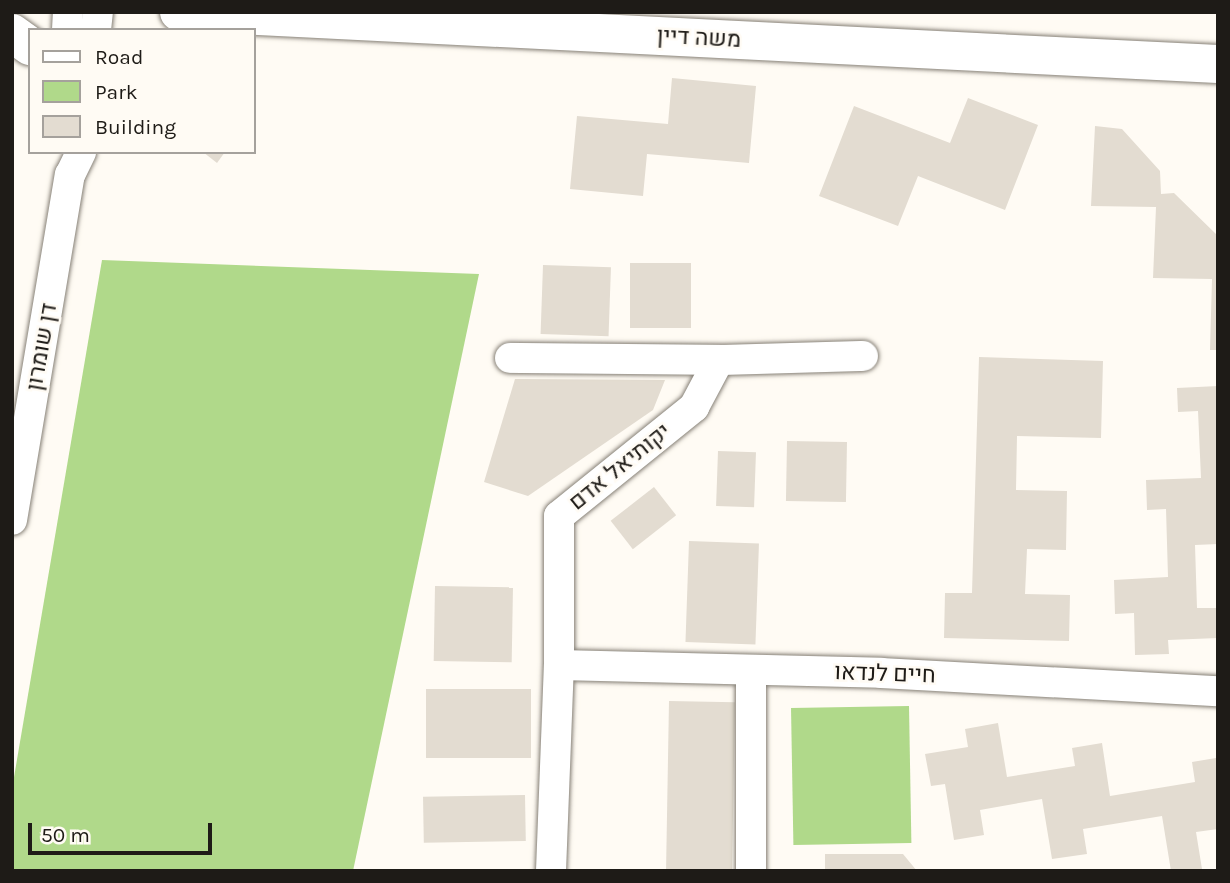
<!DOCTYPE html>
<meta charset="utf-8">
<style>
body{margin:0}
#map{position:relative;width:1230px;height:883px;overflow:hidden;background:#fffbf4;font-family:Karla,Heebo,sans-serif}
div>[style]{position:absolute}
.green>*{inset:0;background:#b0d98a;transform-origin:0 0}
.building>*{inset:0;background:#e3dcd1;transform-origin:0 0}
.roads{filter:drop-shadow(0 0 2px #878177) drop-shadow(0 0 2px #878177)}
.minor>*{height:30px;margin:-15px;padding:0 15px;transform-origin:15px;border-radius:15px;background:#fff}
.major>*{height:38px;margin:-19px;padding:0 19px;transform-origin:19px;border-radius:19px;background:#fff}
span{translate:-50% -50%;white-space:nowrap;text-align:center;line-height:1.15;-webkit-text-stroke:5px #fffbf4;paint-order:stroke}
.street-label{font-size:23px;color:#1e1b17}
.frame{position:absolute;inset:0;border:14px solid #1e1b17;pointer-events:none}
.legend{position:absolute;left:28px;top:28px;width:228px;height:126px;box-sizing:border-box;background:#fffbf4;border:2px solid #a5a19c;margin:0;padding:9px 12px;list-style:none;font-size:21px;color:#1e1b17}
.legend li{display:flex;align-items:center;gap:14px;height:35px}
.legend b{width:35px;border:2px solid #a5a19c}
.scale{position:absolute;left:28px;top:823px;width:184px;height:32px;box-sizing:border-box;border:4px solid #1e1b17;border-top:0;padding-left:9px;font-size:21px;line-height:24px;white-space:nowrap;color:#1e1b17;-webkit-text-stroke:5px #fffbf4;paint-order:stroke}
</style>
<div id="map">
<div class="green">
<div style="clip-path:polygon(102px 260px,479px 274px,353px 871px,12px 871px,12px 789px)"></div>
<div style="left:909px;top:706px;width:137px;height:118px;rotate:89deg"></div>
</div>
<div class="building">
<div style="clip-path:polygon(672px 78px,756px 86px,749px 163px,647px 154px,643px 196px,570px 189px,577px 116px,668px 124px)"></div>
<div style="clip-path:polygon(968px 98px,1038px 125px,1005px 210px,918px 176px,898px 226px,819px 196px,854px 106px,950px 143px)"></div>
<div style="clip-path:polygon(1095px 126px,1122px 129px,1160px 171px,1161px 194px,1174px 193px,1218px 236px,1218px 350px,1210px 350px,1212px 279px,1153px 278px,1156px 207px,1091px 206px)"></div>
<div style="clip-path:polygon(203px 152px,225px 152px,217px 163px)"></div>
<div style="left:630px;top:263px;width:61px;height:65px"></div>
<div style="left:543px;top:265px;width:68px;height:69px;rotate:2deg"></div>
<div style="clip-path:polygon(979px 357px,1103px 361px,1101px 438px,1017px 436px,1016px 490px,1067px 491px,1066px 550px,1027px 549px,1025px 594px,1070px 595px,1069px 641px,944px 638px,945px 593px,972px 593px)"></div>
<div style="clip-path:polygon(515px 379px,665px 380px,653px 410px,528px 496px,484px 482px)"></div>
<div style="clip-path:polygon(1218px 386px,1218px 544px,1195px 545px,1197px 608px,1218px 608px,1218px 638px,1168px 640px,1169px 654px,1135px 655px,1134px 613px,1115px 614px,1114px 580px,1168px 577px,1166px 509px,1147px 510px,1146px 480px,1201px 478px,1198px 411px,1178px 412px,1177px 388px)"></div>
<div style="left:787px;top:441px;width:60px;height:60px;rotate:1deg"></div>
<div style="left:718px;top:451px;width:38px;height:55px;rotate:2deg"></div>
<div style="left:654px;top:487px;width:36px;height:55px;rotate:52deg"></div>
<div style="left:689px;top:541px;width:70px;height:101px;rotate:2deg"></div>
<div style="left:435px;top:586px;width:78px;height:75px;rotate:1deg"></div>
<div style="left:531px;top:689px;width:69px;height:105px;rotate:90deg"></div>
<div style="left:669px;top:701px;width:66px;height:170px;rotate:1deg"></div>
<div style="clip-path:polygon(998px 723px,1007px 777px,1075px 766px,1072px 748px,1102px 743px,1110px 796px,1195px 782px,1192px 762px,1216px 758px,1218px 829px,1196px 832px,1202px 869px,1171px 871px,1162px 816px,1083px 829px,1087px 854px,1052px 859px,1042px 799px,980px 810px,984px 835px,954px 840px,945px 784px,931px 786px,925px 754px,968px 747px,965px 729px)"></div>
<div style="left:525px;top:795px;width:46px;height:102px;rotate:89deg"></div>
<div style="clip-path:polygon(825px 854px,903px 854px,917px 871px,825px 871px)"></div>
</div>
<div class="roads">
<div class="minor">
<div style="left:67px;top:30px;width:18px;rotate:-87deg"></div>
<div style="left:96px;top:30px;width:18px;rotate:-84deg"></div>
<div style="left:510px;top:358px;width:209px;rotate:0.5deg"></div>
<div style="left:12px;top:520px;width:350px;rotate:-80.5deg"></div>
<div style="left:70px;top:175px;width:25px;rotate:-64deg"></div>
<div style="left:559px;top:665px;width:322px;rotate:1.4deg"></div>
<div style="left:881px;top:673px;width:337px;rotate:3.1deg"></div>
<div style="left:751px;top:671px;width:200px;rotate:90deg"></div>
<div style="left:551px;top:871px;width:206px;rotate:-87.8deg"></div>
<div style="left:559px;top:665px;width:149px;rotate:-90deg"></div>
<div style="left:559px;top:516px;width:174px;rotate:-38.9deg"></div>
<div style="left:694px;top:407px;width:53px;rotate:-62deg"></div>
<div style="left:719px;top:360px;width:144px;rotate:-1.6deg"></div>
</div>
<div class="major">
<div style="left:179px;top:12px;width:1040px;rotate:2.87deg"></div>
<div style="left:12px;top:33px;width:22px;rotate:36deg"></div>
</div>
</div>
<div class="street-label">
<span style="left:699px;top:38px;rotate:3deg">משה דיין</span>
<span style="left:42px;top:347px;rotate:-80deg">דן שומרון</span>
<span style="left:620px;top:467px;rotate:-39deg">יקותיאל אדם</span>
<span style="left:885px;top:674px;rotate:2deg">חיים לנדאו</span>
</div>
<div class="frame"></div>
<ul class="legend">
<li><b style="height:9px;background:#fff"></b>Road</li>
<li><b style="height:19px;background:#b0d98a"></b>Park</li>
<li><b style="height:19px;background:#e3dcd1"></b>Building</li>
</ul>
<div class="scale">50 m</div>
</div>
